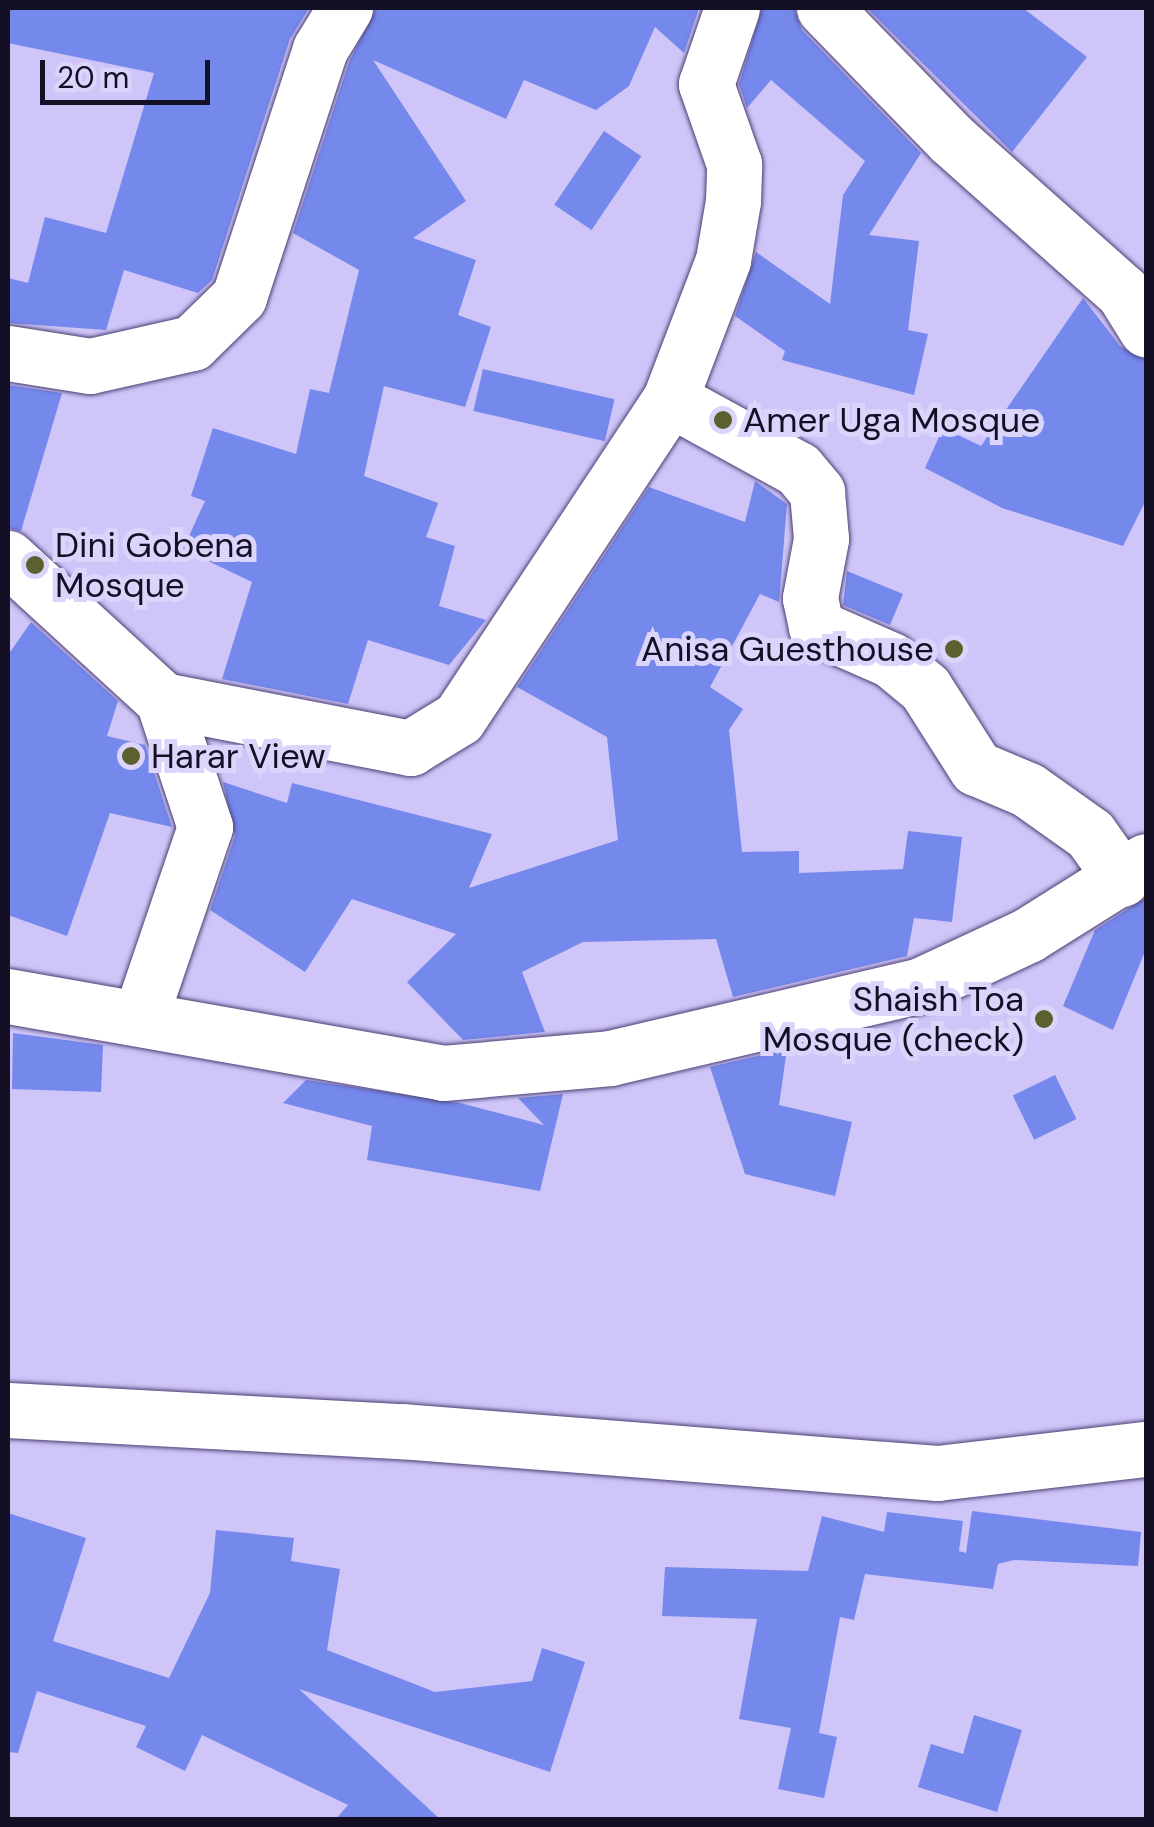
<!DOCTYPE html>
<style>
body{margin:0}
#map{position:relative;width:1154px;height:1827px;overflow:hidden;background:#cfc5f8;font-family:"DM Sans",sans-serif}
div>[style]{position:absolute}
.building>*{inset:0;background:#7588ec;transform-origin:0 0}
.roads{filter:drop-shadow(0 0 2px #4c3f74) drop-shadow(0 0 2px #4c3f74)}
.minor>*{height:55px;margin:-27.5px;padding:0 27.5px;transform-origin:27.5px;border-radius:27.5px;background:#fff}
.dots>*{width:28px;height:28px;translate:-50% -50%;box-sizing:border-box;border:5px solid #dbd4fb;border-radius:50%}
span{translate:-50% -50%;white-space:nowrap;text-align:center;line-height:1.15;-webkit-text-stroke:10px #dbd4fb;paint-order:stroke}
.poi-label{font-size:35px;color:#150f25}
.left{translate:0 -50%;text-align:left}
.right{translate:-100% -50%;text-align:right}
.frame{position:absolute;inset:0;border:10px solid #150f25;pointer-events:none}
.scale{position:absolute;left:40px;top:60px;width:170px;height:45px;box-sizing:border-box;border:5px solid #150f25;border-top:0;padding-left:12px;font-size:30px;line-height:35px;white-space:nowrap;color:#150f25;-webkit-text-stroke:8px #dbd4fb;paint-order:stroke}
</style>
<div id="map">
<div class="building">
<div style="clip-path:polygon(8px 8px,309px 8px,290px 39px,212px 280px,198px 293px,124px 270px,106px 330px,8px 323px,8px 278px,28px 283px,45px 217px,106px 233px,154px 73px,8px 43px)"></div>
<div style="clip-path:polygon(376px 8px,699px 8px,684px 53px,655px 27px,629px 86px,596px 110px,524px 80px,506px 119px,373px 60px,466px 201px,413px 238px,476px 260px,458px 315px,491px 327px,465px 407px,384px 386px,364px 476px,438px 503px,426px 537px,455px 546px,439px 606px,486px 620px,449px 665px,368px 640px,348px 704px,222px 679px,252px 582px,183px 549px,205px 501px,191px 496px,213px 428px,296px 454px,310px 389px,329px 393px,359px 270px,293px 233px,349px 62px)"></div>
<div style="clip-path:polygon(762px 8px,794px 8px,802px 30px,921px 153px,869px 235px,919px 241px,908px 330px,928px 334px,914px 395px,782px 360px,785px 351px,735px 316px,756px 252px,830px 304px,843px 195px,865px 161px,771px 80px,747px 108px,739px 84px)"></div>
<div style="clip-path:polygon(867px 8px,1023px 8px,1087px 57px,1012px 152px)"></div>
<div style="left:604px;top:131px;width:45px;height:89px;rotate:34deg"></div>
<div style="clip-path:polygon(1083px 298px,1120px 346px,1146px 360px,1146px 500px,1123px 546px,1002px 508px,925px 468px,943px 428px,981px 446px)"></div>
<div style="left:483px;top:369px;width:135px;height:43px;rotate:13deg"></div>
<div style="clip-path:polygon(8px 385px,62px 393px,21px 531px,8px 528px)"></div>
<div style="clip-path:polygon(755px 481px,787px 504px,779px 602px,760px 594px,710px 687px,743px 709px,729px 730px,742px 852px,799px 851px,799px 873px,903px 869px,908px 831px,962px 837px,952px 922px,914px 918px,907px 956px,733px 997px,716px 939px,583px 942px,522px 972px,545px 1032px,463px 1040px,407px 982px,456px 934px,352px 899px,305px 972px,210px 910px,235px 836px,223px 782px,287px 803px,292px 783px,492px 834px,469px 888px,618px 840px,607px 737px,517px 687px,649px 487px,745px 522px)"></div>
<div style="clip-path:polygon(847px 571px,903px 594px,890px 625px,843px 605px)"></div>
<div style="clip-path:polygon(31px 622px,118px 701px,107px 736px,145px 745px,172px 827px,110px 813px,67px 936px,8px 915px,8px 655px)"></div>
<div style="clip-path:polygon(1145px 898px,1146px 949px,1113px 1030px,1063px 1006px,1095px 930px)"></div>
<div style="clip-path:polygon(13px 1033px,103px 1045px,101px 1092px,12px 1089px)"></div>
<div style="clip-path:polygon(787px 1049px,779px 1105px,852px 1122px,835px 1196px,745px 1174px,710px 1067px)"></div>
<div style="left:1055px;top:1075px;width:49px;height:47px;rotate:64deg"></div>
<div style="clip-path:polygon(306px 1080px,460px 1103px,544px 1125px,518px 1098px,563px 1094px,540px 1191px,367px 1160px,372px 1126px,283px 1103px)"></div>
<div style="clip-path:polygon(972px 1511px,1141px 1532px,1138px 1566px,1014px 1560px,998px 1564px,993px 1589px,865px 1574px,854px 1620px,840px 1617px,819px 1733px,837px 1737px,824px 1798px,778px 1789px,791px 1728px,739px 1719px,757px 1619px,662px 1616px,665px 1567px,808px 1571px,822px 1516px,884px 1532px,887px 1512px,963px 1521px,959px 1551px,966px 1553px)"></div>
<div style="clip-path:polygon(8px 1513px,86px 1538px,53px 1641px,169px 1678px,210px 1593px,216px 1530px,294px 1538px,291px 1561px,340px 1569px,327px 1650px,435px 1692px,532px 1681px,542px 1648px,585px 1662px,550px 1772px,299px 1689px,441px 1820px,335px 1820px,348px 1805px,202px 1735px,185px 1771px,136px 1747px,146px 1726px,37px 1691px,18px 1753px,8px 1752px)"></div>
<div style="clip-path:polygon(974px 1715px,1022px 1730px,997px 1812px,918px 1787px,931px 1744px,963px 1754px)"></div>
</div>
<div class="roads">
<div class="minor">
<div style="left:824px;top:8px;width:182px;rotate:45.9deg"></div>
<div style="left:951px;top:139px;width:230px;rotate:41.7deg"></div>
<div style="left:1123px;top:292px;width:44px;rotate:58.1deg"></div>
<div style="left:8px;top:353px;width:83px;rotate:9deg"></div>
<div style="left:90px;top:366px;width:105px;rotate:-12.7deg"></div>
<div style="left:192px;top:343px;width:66px;rotate:-44.4deg"></div>
<div style="left:239px;top:297px;width:261px;rotate:-71.9deg"></div>
<div style="left:320px;top:49px;width:48px;rotate:-58.6deg"></div>
<div style="left:670px;top:399px;width:146px;rotate:28.7deg"></div>
<div style="left:798px;top:469px;width:30px;rotate:50deg"></div>
<div style="left:817px;top:492px;width:47px;rotate:85.1deg"></div>
<div style="left:821px;top:539px;width:60px;rotate:100.6deg"></div>
<div style="left:810px;top:598px;width:30px;rotate:78deg"></div>
<div style="left:816px;top:627px;width:82px;rotate:23.7deg"></div>
<div style="left:891px;top:660px;width:44px;rotate:39.5deg"></div>
<div style="left:925px;top:688px;width:95px;rotate:57.5deg"></div>
<div style="left:976px;top:768px;width:56px;rotate:22.9deg"></div>
<div style="left:1028px;top:790px;width:76px;rotate:35.4deg"></div>
<div style="left:1090px;top:834px;width:55px;rotate:54.6deg"></div>
<div style="left:8px;top:558px;width:210px;rotate:42.5deg"></div>
<div style="left:163px;top:700px;width:252px;rotate:11deg"></div>
<div style="left:410px;top:748px;width:57px;rotate:-31.5deg"></div>
<div style="left:459px;top:718px;width:382px;rotate:-56.5deg"></div>
<div style="left:670px;top:399px;width:149px;rotate:-69.1deg"></div>
<div style="left:723px;top:260px;width:60px;rotate:-80.4deg"></div>
<div style="left:733px;top:201px;width:37px;rotate:-88deg"></div>
<div style="left:734px;top:164px;width:85px;rotate:-109.3deg"></div>
<div style="left:706px;top:84px;width:80px;rotate:-71.1deg"></div>
<div style="left:8px;top:996px;width:442px;rotate:10deg"></div>
<div style="left:443px;top:1073px;width:168px;rotate:-5.1deg"></div>
<div style="left:610px;top:1058px;width:319px;rotate:-13.2deg"></div>
<div style="left:921px;top:985px;width:118px;rotate:-25deg"></div>
<div style="left:1028px;top:935px;width:139px;rotate:-32.1deg"></div>
<div style="left:141px;top:1015px;width:199px;rotate:-71.2deg"></div>
<div style="left:205px;top:827px;width:134px;rotate:-108.3deg"></div>
<div style="left:8px;top:1410px;width:394px;rotate:3.1deg"></div>
<div style="left:401px;top:1431px;width:538px;rotate:4.48deg"></div>
<div style="left:937px;top:1473px;width:210px;rotate:-6.6deg"></div>
</div>
</div>
<div class="dots">
<div style="left:723px;top:420px;background:#5b602e"></div>
<div style="left:35px;top:565px;background:#5b602e"></div>
<div style="left:954px;top:649px;background:#5b602e"></div>
<div style="left:131px;top:756px;background:#5b602e"></div>
<div style="left:1044px;top:1019px;background:#5b602e"></div>
</div>
<div class="poi-label">
<span class="left" style="left:743px;top:420px">Amer Uga Mosque</span>
<span class="left" style="left:55px;top:565px">Dini Gobena<br>Mosque</span>
<span class="right" style="left:934px;top:649px">Anisa Guesthouse</span>
<span class="left" style="left:151px;top:756px">Harar View</span>
<span class="right" style="left:1024px;top:1019px">Shaish Toa<br>Mosque (check)</span>
</div>
<div class="frame"></div>
<div class="scale">20 m</div>
</div>
